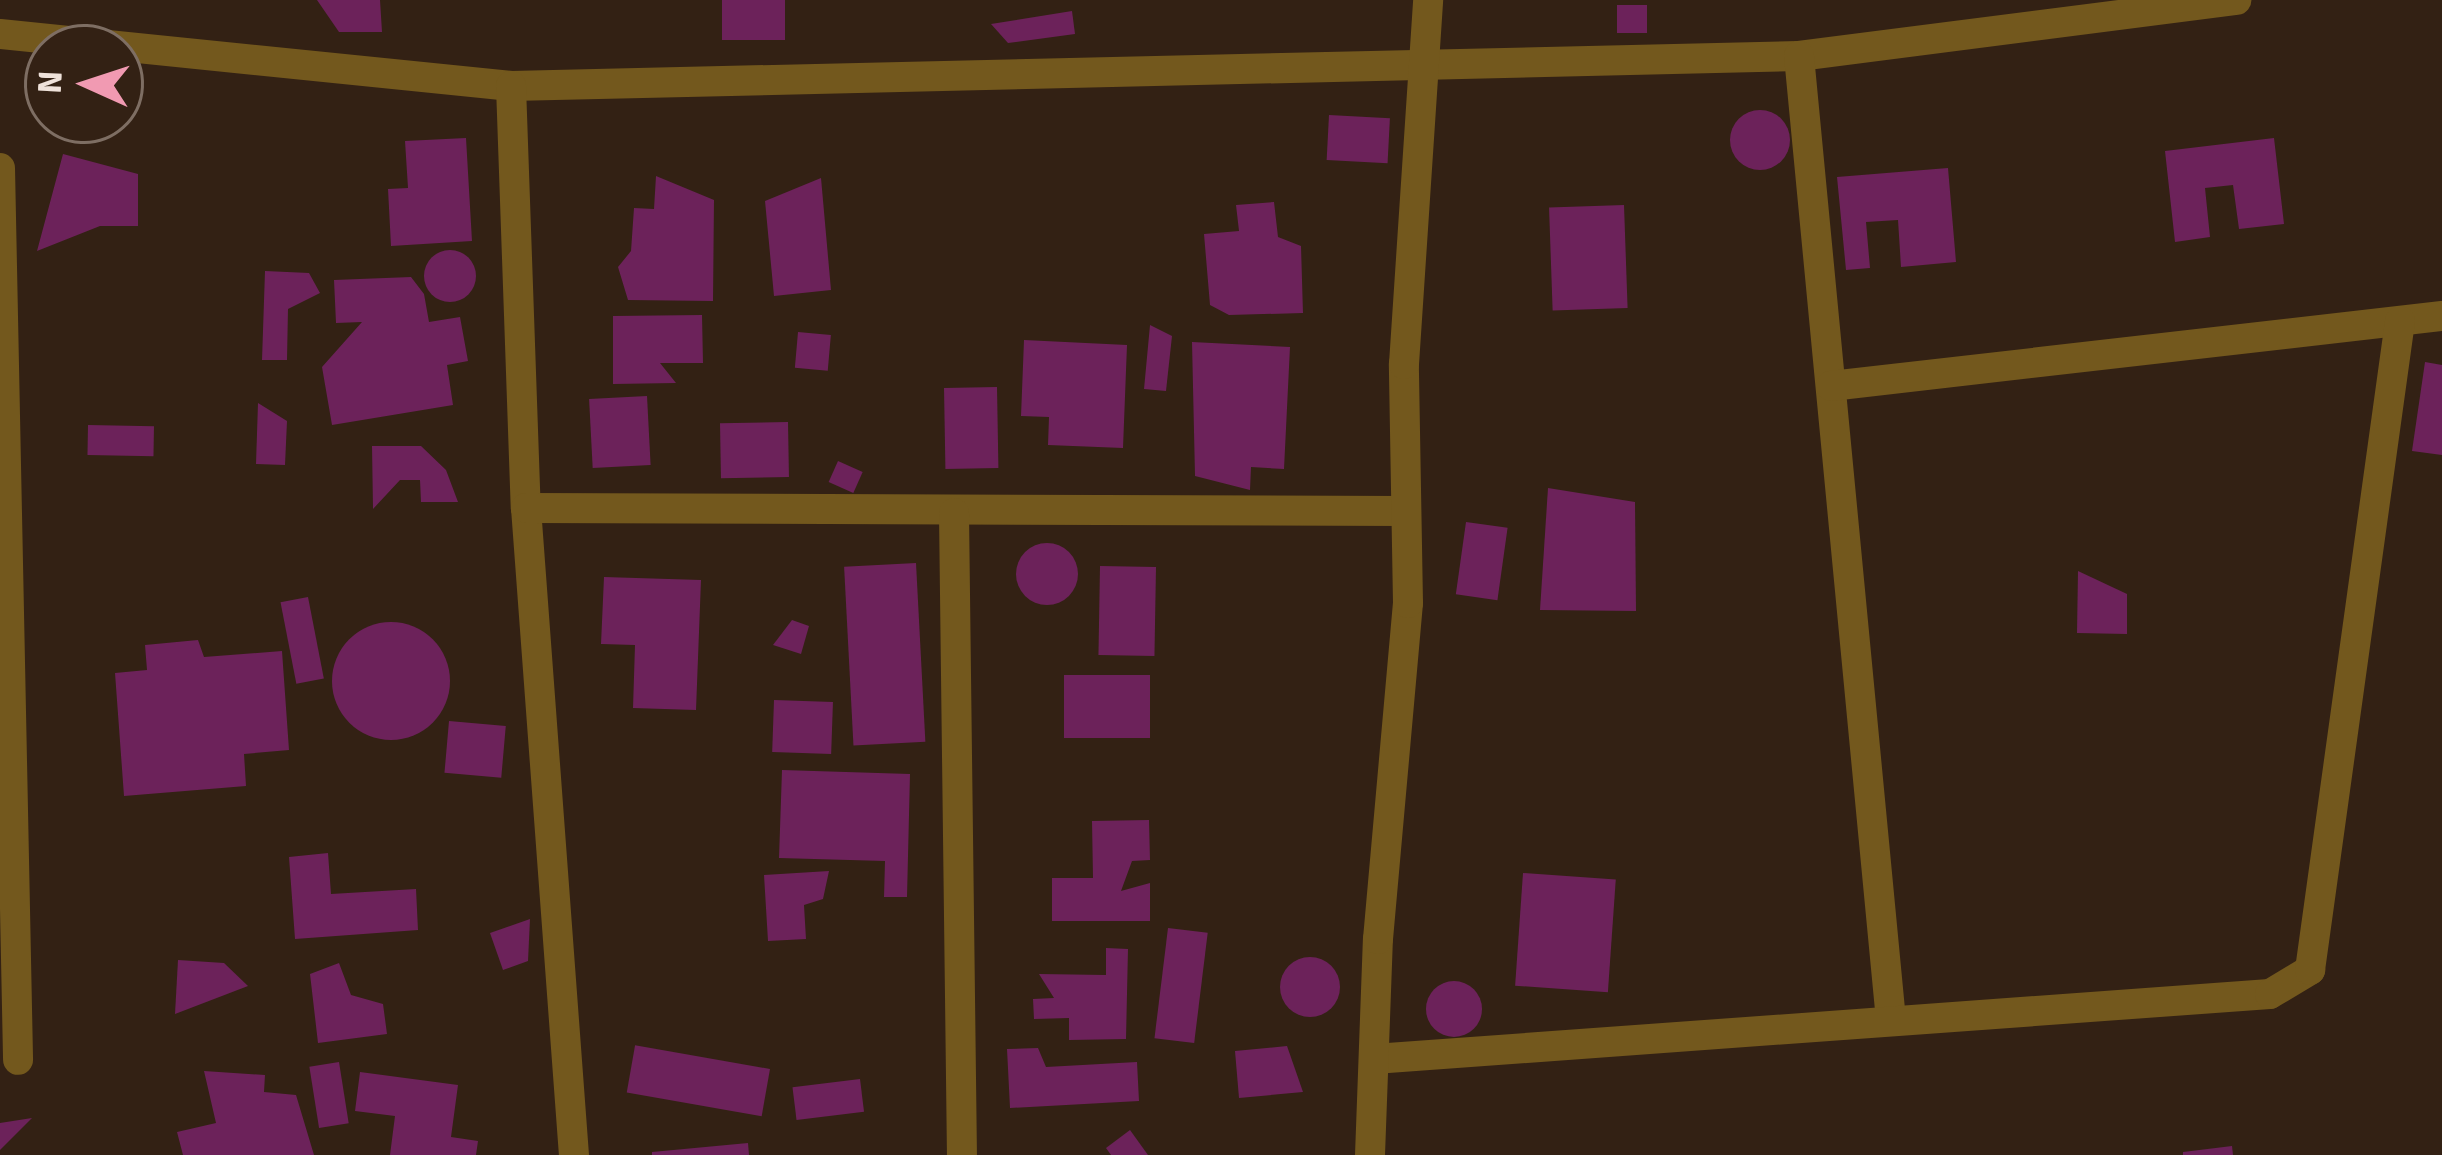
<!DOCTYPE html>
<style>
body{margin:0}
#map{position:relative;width:2442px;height:1155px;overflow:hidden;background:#332114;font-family:Signika,sans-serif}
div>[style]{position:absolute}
.building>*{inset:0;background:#6c225a;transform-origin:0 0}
.round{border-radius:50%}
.street>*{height:30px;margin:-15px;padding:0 15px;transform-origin:15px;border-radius:15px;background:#73581d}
span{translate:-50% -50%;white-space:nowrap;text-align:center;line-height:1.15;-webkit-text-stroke:9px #332114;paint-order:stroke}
.north{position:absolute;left:24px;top:24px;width:120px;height:120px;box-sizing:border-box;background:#332114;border:3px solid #7e6e63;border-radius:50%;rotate:273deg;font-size:33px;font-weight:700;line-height:48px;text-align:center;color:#efe2da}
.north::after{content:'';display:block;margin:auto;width:42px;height:54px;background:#f19ab2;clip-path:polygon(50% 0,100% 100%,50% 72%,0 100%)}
</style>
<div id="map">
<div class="building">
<div style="clip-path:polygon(317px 0,380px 0,382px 32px,339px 32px)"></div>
<div style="left:722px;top:0;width:63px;height:40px"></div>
<div style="left:1617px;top:5px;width:30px;height:28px"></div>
<div style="clip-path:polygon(1072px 11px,1075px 34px,1008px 43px,991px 24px)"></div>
<div class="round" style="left:1730px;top:110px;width:60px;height:60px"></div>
<div style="left:1329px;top:115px;width:61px;height:45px;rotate:3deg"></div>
<div style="clip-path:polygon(466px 138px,472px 241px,391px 246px,388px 189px,408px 188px,405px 141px)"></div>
<div style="clip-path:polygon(2274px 138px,2284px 224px,2239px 229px,2233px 185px,2205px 188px,2210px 237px,2175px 242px,2165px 151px)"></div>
<div style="clip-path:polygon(63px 154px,138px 174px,138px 226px,100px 226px,37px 251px)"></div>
<div style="clip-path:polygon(1948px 168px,1956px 262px,1901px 267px,1898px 220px,1866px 222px,1870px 268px,1846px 270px,1837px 177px)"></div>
<div style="clip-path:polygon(656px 176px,714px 200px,713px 301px,628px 300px,618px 267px,631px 251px,634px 208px,654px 209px)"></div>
<div style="clip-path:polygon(821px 178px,831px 290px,774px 296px,765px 201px)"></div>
<div style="clip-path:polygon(1274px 202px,1278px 237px,1301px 246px,1303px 313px,1229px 315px,1210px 305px,1204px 234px,1239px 231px,1236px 205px)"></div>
<div style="left:1624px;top:205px;width:103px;height:75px;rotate:88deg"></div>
<div class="round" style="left:424px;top:250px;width:52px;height:52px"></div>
<div style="clip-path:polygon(265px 271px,309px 273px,320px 293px,288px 309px,287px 360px,262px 360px)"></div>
<div style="clip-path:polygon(411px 277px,424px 294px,429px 322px,460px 317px,468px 361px,447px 365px,453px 405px,332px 425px,322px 367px,362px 322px,336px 323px,334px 280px)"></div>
<div style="clip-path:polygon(702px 315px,703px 363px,660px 363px,676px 383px,613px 384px,613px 316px)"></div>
<div style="clip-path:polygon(1150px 325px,1172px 336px,1166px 391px,1144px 389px)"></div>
<div style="left:798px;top:332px;width:33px;height:36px;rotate:5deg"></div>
<div style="clip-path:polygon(1024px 340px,1127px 345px,1123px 448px,1048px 445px,1049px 417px,1021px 416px)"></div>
<div style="clip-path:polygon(1192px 342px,1290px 347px,1284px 469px,1251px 467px,1250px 490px,1195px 476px)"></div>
<div style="clip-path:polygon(2425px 362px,2442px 365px,2442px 455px,2412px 451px)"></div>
<div style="left:997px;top:387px;width:81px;height:53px;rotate:89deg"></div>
<div style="left:647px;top:396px;width:69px;height:58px;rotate:87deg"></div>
<div style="clip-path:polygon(258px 403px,287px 421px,285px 465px,256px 464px)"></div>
<div style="left:788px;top:422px;width:55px;height:68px;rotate:89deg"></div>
<div style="left:88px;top:425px;width:66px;height:30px;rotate:1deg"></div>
<div style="clip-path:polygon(372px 446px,421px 446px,446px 470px,458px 502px,421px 502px,420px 480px,400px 480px,373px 509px)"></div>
<div style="left:838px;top:461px;width:27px;height:23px;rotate:24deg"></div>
<div style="clip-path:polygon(1548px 488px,1635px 502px,1636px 611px,1540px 610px)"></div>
<div style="left:1466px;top:522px;width:42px;height:73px;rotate:8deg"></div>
<div class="round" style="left:1016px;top:543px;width:62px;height:62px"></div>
<div style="left:916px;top:563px;width:179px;height:72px;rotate:87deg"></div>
<div style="left:1156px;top:567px;width:89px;height:56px;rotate:91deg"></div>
<div style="clip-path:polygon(2078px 571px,2127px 594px,2127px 634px,2077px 633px)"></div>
<div style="clip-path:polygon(604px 577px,701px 580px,696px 710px,633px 708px,635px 645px,601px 644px)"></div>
<div style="left:308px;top:597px;width:83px;height:28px;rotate:79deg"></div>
<div style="clip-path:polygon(792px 620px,809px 626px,801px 654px,773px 645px)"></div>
<div class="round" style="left:332px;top:622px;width:118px;height:118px"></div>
<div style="clip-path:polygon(198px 640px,204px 657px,282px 651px,289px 750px,244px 754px,246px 786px,124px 796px,115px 673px,147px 670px,145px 645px)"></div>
<div style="left:1150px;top:675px;width:63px;height:86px;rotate:90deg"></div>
<div style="left:774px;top:700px;width:59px;height:52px;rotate:2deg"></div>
<div style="left:449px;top:721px;width:57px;height:52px;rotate:5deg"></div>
<div style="clip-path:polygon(782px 770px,910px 774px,907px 897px,884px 897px,885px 861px,779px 858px)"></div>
<div style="clip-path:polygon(1149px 820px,1150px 860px,1132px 861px,1121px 891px,1150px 883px,1150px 921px,1052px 921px,1052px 878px,1093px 878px,1092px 821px)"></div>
<div style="clip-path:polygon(328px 853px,331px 894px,416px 889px,418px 930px,295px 939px,289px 857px)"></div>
<div style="clip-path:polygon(829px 871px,823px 899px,804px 905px,806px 939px,768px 941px,764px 875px)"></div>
<div style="left:1523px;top:873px;width:93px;height:113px;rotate:4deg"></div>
<div style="clip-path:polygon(530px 919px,528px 961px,503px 970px,490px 933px)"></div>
<div style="left:1168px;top:928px;width:40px;height:111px;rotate:7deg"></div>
<div style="clip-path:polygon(1106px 948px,1128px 949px,1126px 1039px,1069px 1040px,1069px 1018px,1034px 1019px,1033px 999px,1054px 998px,1039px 974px,1106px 975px)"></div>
<div class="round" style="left:1280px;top:957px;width:60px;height:60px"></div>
<div style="clip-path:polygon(178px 960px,224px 963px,248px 986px,175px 1014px)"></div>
<div style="clip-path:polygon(339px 963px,351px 995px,383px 1004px,387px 1034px,318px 1043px,310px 974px)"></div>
<div class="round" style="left:1426px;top:981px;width:56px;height:56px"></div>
<div style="clip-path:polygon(1287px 1046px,1303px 1092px,1239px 1098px,1235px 1051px)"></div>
<div style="clip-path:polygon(1038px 1048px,1046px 1067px,1137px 1062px,1139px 1101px,1010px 1108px,1007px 1049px)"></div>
<div style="left:339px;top:1062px;width:62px;height:30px;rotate:81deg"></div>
<div style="left:770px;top:1069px;width:48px;height:137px;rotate:100deg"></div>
<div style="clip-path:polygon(204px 1071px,265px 1075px,264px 1092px,296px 1095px,314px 1155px,183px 1155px,177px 1132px,216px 1123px)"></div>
<div style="clip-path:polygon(360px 1072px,458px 1085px,451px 1137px,478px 1141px,476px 1155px,390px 1155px,395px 1116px,355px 1111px)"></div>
<div style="left:860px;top:1079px;width:33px;height:68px;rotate:83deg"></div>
<div style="clip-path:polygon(32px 1118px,0 1150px,0 1123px)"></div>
<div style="clip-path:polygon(1130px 1130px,1148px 1155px,1111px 1155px,1106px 1148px)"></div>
<div style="clip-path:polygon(748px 1143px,749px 1155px,652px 1155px,652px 1152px)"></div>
<div style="clip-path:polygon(2232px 1146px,2233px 1155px,2183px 1155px,2183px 1152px)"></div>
</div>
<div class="street">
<div style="left:0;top:34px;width:514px;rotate:5.81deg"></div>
<div style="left:511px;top:86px;width:1288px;rotate:-1.33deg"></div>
<div style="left:1799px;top:56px;width:441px;rotate:-7.3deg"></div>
<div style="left:1799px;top:56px;width:969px;rotate:84.55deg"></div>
<div style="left:511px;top:86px;width:422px;rotate:88deg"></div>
<div style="left:526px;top:508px;width:649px;rotate:85.76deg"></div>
<div style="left:0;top:168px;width:892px;rotate:88.84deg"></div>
<div style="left:1831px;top:386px;width:615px;rotate:-6.54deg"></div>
<div style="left:526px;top:508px;width:877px;rotate:0.2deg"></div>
<div style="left:954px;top:513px;width:642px;rotate:89.29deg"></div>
<div style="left:1374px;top:1059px;width:898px;rotate:-4.15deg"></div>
<div style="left:2270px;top:994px;width:47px;rotate:-31deg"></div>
<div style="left:2310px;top:970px;width:655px;rotate:-82.1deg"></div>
<div style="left:1370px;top:1155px;width:216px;rotate:-87.9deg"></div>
<div style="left:1378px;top:939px;width:337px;rotate:-84.9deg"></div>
<div style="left:1408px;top:603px;width:239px;rotate:-91deg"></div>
<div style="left:1404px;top:364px;width:365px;rotate:-86.2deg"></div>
</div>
<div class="north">N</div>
</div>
